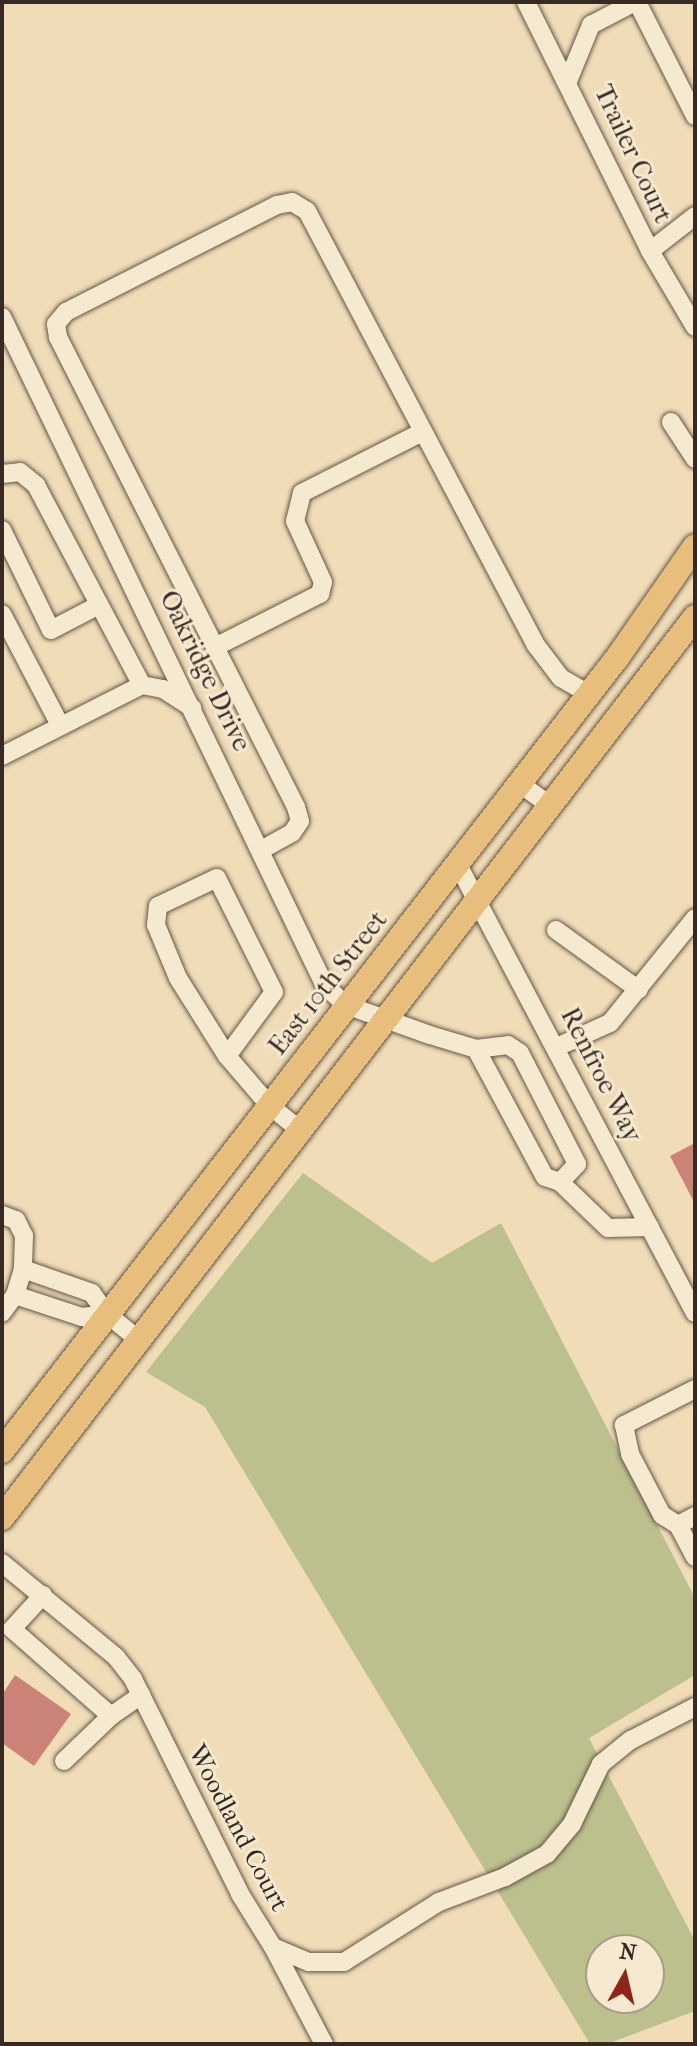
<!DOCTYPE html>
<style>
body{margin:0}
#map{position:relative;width:697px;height:2046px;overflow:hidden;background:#f0ddb7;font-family:"IM FELL French Canon",serif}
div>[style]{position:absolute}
.green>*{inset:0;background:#bcc08c}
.building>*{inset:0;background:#cb8277}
.roads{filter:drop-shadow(0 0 2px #665647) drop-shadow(0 0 2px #665647)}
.minor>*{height:18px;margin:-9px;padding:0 9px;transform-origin:9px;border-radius:9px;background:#f5e9d0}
.major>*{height:24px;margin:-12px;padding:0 12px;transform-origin:12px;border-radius:12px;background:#e8be7c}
span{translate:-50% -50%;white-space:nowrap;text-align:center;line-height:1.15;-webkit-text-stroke:6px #f5e9d0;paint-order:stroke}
.street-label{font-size:26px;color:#382922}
.frame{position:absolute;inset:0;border:4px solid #382922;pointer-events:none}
.north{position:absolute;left:585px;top:1934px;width:80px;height:80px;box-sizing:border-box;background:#f5e9d0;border:2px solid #a99c8a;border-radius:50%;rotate:8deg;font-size:22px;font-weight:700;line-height:32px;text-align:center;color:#382922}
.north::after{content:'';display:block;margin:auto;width:28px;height:36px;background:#8f2418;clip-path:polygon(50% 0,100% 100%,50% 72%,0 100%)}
</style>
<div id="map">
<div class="green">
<div style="clip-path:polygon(evenodd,303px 1173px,432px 1263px,501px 1223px,695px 1598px,695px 1675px,589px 1738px,695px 1941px,695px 2011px,607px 2044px,590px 2044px,205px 1407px,146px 1372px,303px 1173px,601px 1950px,649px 1950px,649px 1998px,601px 1998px,601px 1950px)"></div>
</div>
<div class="building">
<div style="clip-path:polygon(695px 1143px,695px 1204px,670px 1156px)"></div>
<div style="clip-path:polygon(15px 1675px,71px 1714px,34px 1766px,2px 1743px,2px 1695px)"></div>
</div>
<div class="roads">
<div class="minor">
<div style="left:526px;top:2px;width:278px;rotate:63.5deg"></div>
<div style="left:650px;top:251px;width:88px;rotate:59.4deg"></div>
<div style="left:637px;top:2px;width:128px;rotate:63deg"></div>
<div style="left:568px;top:81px;width:61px;rotate:-67.7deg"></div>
<div style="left:591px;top:25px;width:50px;rotate:-27.6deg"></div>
<div style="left:650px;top:251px;width:57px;rotate:-37.9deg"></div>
<div style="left:2px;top:317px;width:743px;rotate:64.23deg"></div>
<div style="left:325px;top:986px;width:28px;rotate:42deg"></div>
<div style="left:346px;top:1005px;width:89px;rotate:19.7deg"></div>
<div style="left:430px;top:1035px;width:48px;rotate:16.9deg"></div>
<div style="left:476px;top:1049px;width:32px;rotate:-7deg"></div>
<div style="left:508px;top:1045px;width:14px;rotate:34deg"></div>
<div style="left:520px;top:1053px;width:125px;rotate:62.8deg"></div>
<div style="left:577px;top:1164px;width:25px;rotate:133deg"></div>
<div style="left:671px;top:422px;width:44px;rotate:57deg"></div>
<div style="left:2px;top:474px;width:18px;rotate:-6deg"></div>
<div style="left:20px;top:472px;width:21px;rotate:39deg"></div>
<div style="left:36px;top:485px;width:226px;rotate:62.1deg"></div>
<div style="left:2px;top:530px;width:111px;rotate:63.9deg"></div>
<div style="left:51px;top:630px;width:54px;rotate:-27.5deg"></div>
<div style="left:2px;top:614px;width:125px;rotate:62.4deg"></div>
<div style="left:215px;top:647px;width:118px;rotate:-26.8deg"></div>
<div style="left:320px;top:594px;width:12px;rotate:-76deg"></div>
<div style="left:323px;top:582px;width:67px;rotate:-114.7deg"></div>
<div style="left:295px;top:521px;width:29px;rotate:-76deg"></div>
<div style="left:302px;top:493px;width:135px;rotate:-26.9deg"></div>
<div style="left:2px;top:756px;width:157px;rotate:-26.9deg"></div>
<div style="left:142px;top:685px;width:21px;rotate:11deg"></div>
<div style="left:163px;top:689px;width:35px;rotate:33deg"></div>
<div style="left:519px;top:783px;width:41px;rotate:36deg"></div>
<div style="left:261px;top:850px;width:35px;rotate:-29deg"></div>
<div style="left:292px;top:833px;width:14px;rotate:-56deg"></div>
<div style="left:300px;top:821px;width:15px;rotate:-106deg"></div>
<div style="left:296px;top:807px;width:527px;rotate:-116.86deg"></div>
<div style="left:58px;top:337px;width:13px;rotate:-99deg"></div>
<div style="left:56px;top:324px;width:16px;rotate:-50deg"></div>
<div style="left:66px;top:312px;width:237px;rotate:-26.9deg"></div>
<div style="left:277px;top:205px;width:15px;rotate:-11deg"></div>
<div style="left:292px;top:202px;width:17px;rotate:31deg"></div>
<div style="left:307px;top:211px;width:489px;rotate:62.2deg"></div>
<div style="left:535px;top:644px;width:43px;rotate:52.6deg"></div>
<div style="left:561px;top:678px;width:32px;rotate:30deg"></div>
<div style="left:457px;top:863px;width:509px;rotate:62.13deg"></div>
<div style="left:556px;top:930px;width:102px;rotate:35.9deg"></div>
<div style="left:557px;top:1047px;width:58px;rotate:-24.4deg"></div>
<div style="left:610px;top:1023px;width:135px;rotate:-51deg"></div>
<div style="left:476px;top:1049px;width:145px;rotate:61.7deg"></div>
<div style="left:545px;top:1177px;width:16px;rotate:18deg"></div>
<div style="left:560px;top:1182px;width:66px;rotate:43.8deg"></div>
<div style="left:608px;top:1228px;width:42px;rotate:-1.4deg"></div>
<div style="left:227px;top:1056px;width:79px;rotate:-53.7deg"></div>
<div style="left:274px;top:992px;width:127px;rotate:-116.6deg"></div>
<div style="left:217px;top:878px;width:65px;rotate:154.6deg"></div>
<div style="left:158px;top:906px;width:19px;rotate:96deg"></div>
<div style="left:156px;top:925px;width:57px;rotate:67.5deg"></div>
<div style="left:178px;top:978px;width:92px;rotate:57.9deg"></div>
<div style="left:227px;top:1056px;width:65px;rotate:49.4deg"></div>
<div style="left:269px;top:1105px;width:38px;rotate:39deg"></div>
<div style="left:2px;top:1215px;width:15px;rotate:20deg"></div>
<div style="left:16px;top:1220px;width:18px;rotate:63deg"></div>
<div style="left:24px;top:1236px;width:33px;rotate:92deg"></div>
<div style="left:23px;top:1269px;width:27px;rotate:107deg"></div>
<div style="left:15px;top:1295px;width:22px;rotate:126deg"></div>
<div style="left:15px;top:1295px;width:71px;rotate:18.2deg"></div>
<div style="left:82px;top:1317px;width:25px;rotate:-7deg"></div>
<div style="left:107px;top:1314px;width:26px;rotate:-126deg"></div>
<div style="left:92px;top:1293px;width:73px;rotate:-160.8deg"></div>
<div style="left:107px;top:1314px;width:40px;rotate:39deg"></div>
<div style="left:695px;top:1389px;width:80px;rotate:153.1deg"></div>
<div style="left:624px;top:1425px;width:30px;rotate:78deg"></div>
<div style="left:630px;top:1454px;width:69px;rotate:62.3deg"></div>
<div style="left:662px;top:1515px;width:19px;rotate:32deg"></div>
<div style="left:678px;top:1525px;width:19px;rotate:-28deg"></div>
<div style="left:678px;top:1525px;width:36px;rotate:62deg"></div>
<div style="left:2px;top:1563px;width:148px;rotate:39.5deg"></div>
<div style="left:116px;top:1657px;width:28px;rotate:52deg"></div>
<div style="left:133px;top:1679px;width:240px;rotate:63.5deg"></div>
<div style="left:240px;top:1894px;width:62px;rotate:58.1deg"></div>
<div style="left:273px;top:1947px;width:39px;rotate:23deg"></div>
<div style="left:309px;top:1962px;width:35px"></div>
<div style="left:344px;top:1962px;width:112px;rotate:-32.3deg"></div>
<div style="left:439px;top:1902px;width:71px;rotate:-20.7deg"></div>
<div style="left:505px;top:1877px;width:48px;rotate:-28.7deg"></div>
<div style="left:547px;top:1854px;width:39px;rotate:-50deg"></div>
<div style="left:572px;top:1824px;width:67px;rotate:-64.2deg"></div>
<div style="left:601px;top:1764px;width:38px;rotate:-39deg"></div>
<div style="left:631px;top:1740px;width:72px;rotate:-27.3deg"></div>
<div style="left:43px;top:1595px;width:46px;rotate:132.4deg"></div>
<div style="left:12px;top:1629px;width:132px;rotate:41.3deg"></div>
<div style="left:111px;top:1716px;width:37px;rotate:-35deg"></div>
<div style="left:64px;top:1761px;width:65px;rotate:-43.8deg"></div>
<div style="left:273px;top:1947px;width:110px;rotate:62.3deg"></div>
</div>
<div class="major">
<div style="left:2px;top:1451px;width:1004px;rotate:-52.21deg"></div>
<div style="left:617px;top:658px;width:136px;rotate:-55.1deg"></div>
<div style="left:2px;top:1518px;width:1137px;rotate:-52.43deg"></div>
</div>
</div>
<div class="street-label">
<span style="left:633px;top:154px;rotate:65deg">Trailer Court</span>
<span style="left:205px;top:671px;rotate:64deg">Oakridge Drive</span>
<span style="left:328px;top:983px;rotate:-52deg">East 10th Street</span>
<span style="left:601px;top:1075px;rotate:63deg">Renfroe Way</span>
<span style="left:238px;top:1828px;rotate:62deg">Woodland Court</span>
</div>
<div class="frame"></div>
<div class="north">N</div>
</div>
